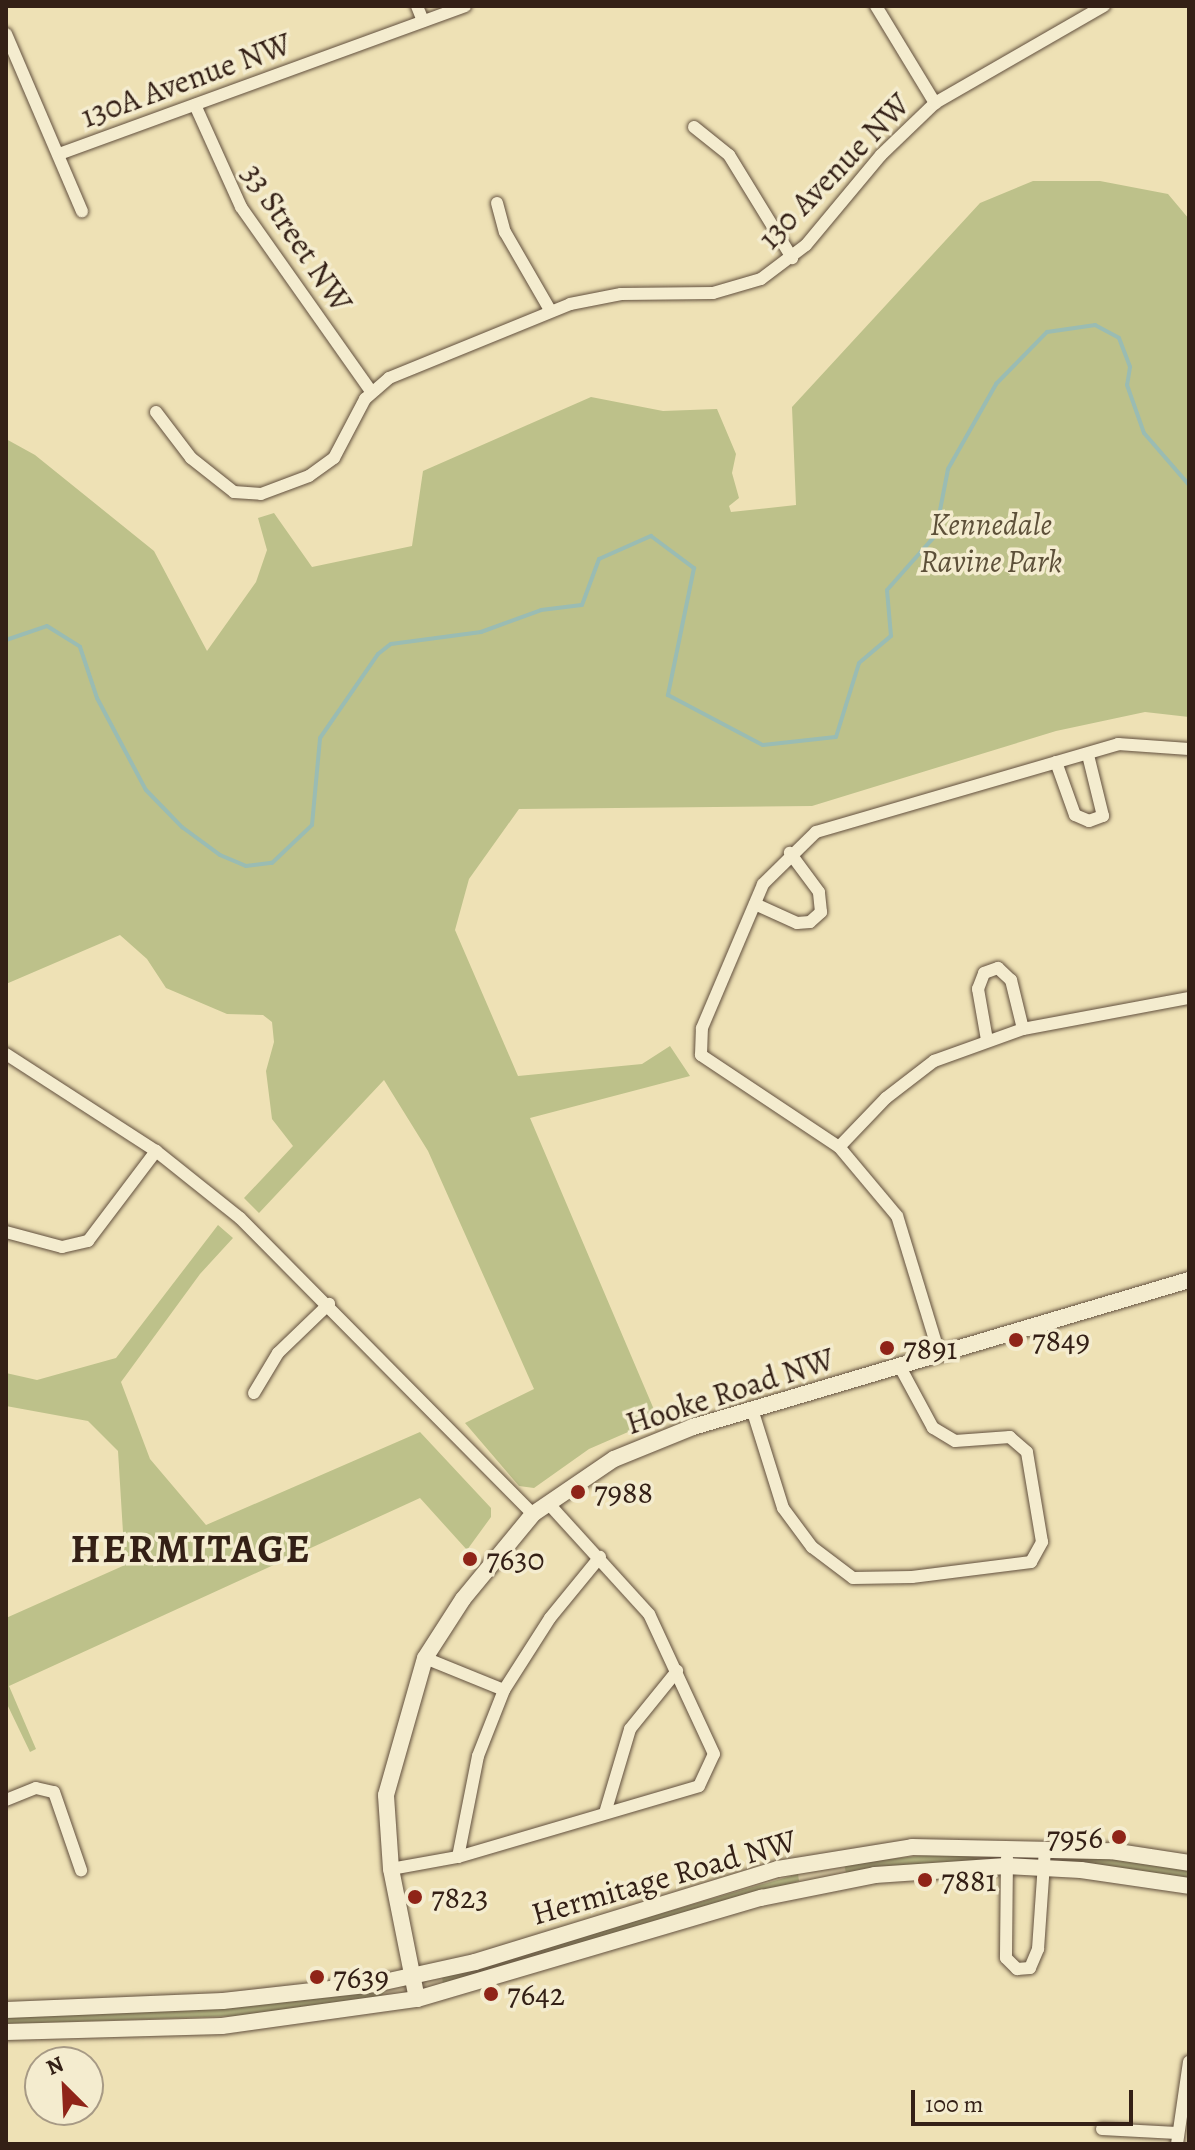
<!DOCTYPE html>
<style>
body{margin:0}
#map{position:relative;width:1195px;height:2150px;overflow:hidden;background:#eee1b5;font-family:Alegreya,serif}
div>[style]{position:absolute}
.green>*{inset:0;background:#bdc18a}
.stream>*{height:4px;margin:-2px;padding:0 2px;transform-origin:2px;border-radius:2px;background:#9abcb3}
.roads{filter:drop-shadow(0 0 2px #62503e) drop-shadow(0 0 2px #62503e)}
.minor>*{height:12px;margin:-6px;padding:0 6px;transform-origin:6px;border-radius:6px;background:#f4eccf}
.tertiary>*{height:16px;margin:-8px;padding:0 8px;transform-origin:8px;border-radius:8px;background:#f4eccf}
.dots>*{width:22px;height:22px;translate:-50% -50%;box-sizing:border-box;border:4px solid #f4eccf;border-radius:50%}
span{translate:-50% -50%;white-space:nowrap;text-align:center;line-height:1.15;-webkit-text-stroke:7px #f4eccf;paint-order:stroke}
.street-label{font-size:32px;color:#342016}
.park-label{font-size:32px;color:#5d5039;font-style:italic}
.poi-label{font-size:32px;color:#342016}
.left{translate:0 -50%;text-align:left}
.right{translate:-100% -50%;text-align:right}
.district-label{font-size:40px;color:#342016;font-weight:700;letter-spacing:2px}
.frame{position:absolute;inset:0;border:8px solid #342016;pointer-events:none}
.north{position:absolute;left:24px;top:2046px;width:80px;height:80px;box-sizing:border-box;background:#f4eccf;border:2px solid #a79a85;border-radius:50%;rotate:336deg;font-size:22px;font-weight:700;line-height:32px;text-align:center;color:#342016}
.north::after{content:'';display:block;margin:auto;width:28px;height:36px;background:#8f2418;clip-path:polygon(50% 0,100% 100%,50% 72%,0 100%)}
.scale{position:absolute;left:911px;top:2090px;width:222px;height:36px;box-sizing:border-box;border:4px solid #342016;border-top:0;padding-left:10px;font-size:24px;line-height:28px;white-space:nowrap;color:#342016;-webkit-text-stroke:6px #f4eccf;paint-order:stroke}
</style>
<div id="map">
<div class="green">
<div style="clip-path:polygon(1033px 181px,1100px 181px,1168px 194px,1189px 219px,1189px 717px,1145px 712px,1056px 731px,812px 806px,519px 809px,469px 879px,455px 930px,518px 1076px,642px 1064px,670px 1046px,690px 1076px,530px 1118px,658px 1419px,589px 1449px,534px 1488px,519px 1486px,465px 1423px,534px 1389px,428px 1151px,384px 1080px,259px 1213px,244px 1198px,293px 1146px,272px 1119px,266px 1071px,274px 1042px,272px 1022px,263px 1015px,227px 1014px,166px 988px,147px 959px,120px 935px,6px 984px,6px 439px,35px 455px,154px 551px,207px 651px,256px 582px,267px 550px,258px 518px,274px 513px,312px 567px,412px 546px,423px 471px,591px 397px,663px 411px,717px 409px,736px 454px,732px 473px,739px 498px,729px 506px,731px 512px,796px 505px,792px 407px,980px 203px)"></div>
<div style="clip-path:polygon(218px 1225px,233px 1238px,200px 1274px,121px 1382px,150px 1459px,206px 1525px,420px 1432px,491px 1508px,491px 1517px,467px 1550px,420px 1498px,9px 1686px,36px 1749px,30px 1752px,6px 1702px,6px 1618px,125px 1565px,118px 1451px,88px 1421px,6px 1406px,6px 1373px,37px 1380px,116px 1358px)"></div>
<div style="clip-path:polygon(954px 1852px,984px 1860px,846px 1873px,844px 1864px)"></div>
<div style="clip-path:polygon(1074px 1854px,1189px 1870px,1189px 1878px,1059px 1861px)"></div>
<div style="clip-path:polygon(798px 1874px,799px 1881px,515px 1967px,443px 1983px,442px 1977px)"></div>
<div style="clip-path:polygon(387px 1989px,379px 1999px,260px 2015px,6px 2024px,6px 2016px,193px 2010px)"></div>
</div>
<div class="stream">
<div style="left:6px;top:640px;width:43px;rotate:-18.9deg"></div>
<div style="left:47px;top:626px;width:39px;rotate:32deg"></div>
<div style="left:80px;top:647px;width:54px;rotate:71.6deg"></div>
<div style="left:97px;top:698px;width:104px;rotate:62deg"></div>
<div style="left:146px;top:790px;width:52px;rotate:45.8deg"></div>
<div style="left:182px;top:827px;width:47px;rotate:36.4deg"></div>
<div style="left:220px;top:855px;width:28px;rotate:23deg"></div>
<div style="left:246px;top:866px;width:26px;rotate:-7deg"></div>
<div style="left:272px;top:863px;width:55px;rotate:-43.5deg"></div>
<div style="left:312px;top:825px;width:87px;rotate:-84.7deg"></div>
<div style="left:320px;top:738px;width:102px;rotate:-55.4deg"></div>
<div style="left:378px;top:654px;width:16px;rotate:-38deg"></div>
<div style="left:391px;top:644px;width:91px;rotate:-7.6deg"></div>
<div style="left:481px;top:632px;width:64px;rotate:-20.1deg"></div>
<div style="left:541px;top:610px;width:41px;rotate:-7deg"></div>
<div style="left:582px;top:605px;width:49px;rotate:-69.7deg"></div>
<div style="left:599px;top:559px;width:57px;rotate:-23.9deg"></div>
<div style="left:651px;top:536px;width:54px;rotate:36.7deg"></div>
<div style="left:694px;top:568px;width:130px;rotate:101.6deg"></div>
<div style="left:668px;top:695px;width:107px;rotate:27.8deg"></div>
<div style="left:763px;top:745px;width:73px;rotate:-6.3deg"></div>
<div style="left:836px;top:737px;width:77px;rotate:-72.7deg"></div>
<div style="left:859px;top:663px;width:42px;rotate:-40.2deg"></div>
<div style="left:891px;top:636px;width:46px;rotate:-95deg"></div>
<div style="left:887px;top:590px;width:72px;rotate:-48.4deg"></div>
<div style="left:935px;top:536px;width:68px;rotate:-79deg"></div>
<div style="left:948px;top:469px;width:98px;rotate:-60.5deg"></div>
<div style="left:996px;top:384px;width:73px;rotate:-45.6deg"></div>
<div style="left:1047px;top:332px;width:49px;rotate:-8.3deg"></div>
<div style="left:1095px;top:325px;width:27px;rotate:28deg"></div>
<div style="left:1119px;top:338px;width:31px;rotate:69deg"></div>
<div style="left:1130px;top:367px;width:18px;rotate:99deg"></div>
<div style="left:1127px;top:385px;width:51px;rotate:70.5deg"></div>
<div style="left:1144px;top:433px;width:69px;rotate:49.1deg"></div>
</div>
<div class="roads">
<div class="minor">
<div style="left:417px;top:6px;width:16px;rotate:68deg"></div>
<div style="left:876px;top:6px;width:114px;rotate:58.7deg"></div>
<div style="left:6px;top:34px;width:193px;rotate:66.8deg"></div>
<div style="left:195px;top:105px;width:112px;rotate:65.7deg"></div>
<div style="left:241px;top:207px;width:225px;rotate:54.8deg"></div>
<div style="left:694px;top:127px;width:45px;rotate:38.7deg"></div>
<div style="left:729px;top:155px;width:121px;rotate:58.5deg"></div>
<div style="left:59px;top:154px;width:432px;rotate:-20deg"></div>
<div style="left:497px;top:203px;width:30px;rotate:75deg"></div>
<div style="left:505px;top:232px;width:90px;rotate:60deg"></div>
<div style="left:156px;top:412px;width:58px;rotate:52.7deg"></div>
<div style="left:191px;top:458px;width:55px;rotate:38.3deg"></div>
<div style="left:234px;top:492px;width:27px;rotate:4deg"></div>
<div style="left:261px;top:494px;width:51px;rotate:-20.6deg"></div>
<div style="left:309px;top:476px;width:31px;rotate:-36deg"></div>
<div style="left:334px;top:458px;width:67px;rotate:-62.3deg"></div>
<div style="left:365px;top:399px;width:32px;rotate:-41deg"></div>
<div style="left:389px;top:378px;width:196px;rotate:-22.2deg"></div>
<div style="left:570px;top:304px;width:52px;rotate:-11.1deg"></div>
<div style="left:621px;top:294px;width:92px;rotate:-0.6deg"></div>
<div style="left:713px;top:293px;width:50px;rotate:-16.3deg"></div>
<div style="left:761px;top:279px;width:56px;rotate:-37.1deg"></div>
<div style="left:806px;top:245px;width:117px;rotate:-50.2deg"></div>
<div style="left:881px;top:155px;width:75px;rotate:-43.9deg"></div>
<div style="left:935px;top:103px;width:195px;rotate:-29.9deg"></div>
<div style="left:1056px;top:762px;width:56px;rotate:70.3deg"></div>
<div style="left:1075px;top:815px;width:15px;rotate:23deg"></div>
<div style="left:1089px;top:821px;width:15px;rotate:-20deg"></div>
<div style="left:1103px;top:816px;width:63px;rotate:-103.8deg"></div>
<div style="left:755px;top:904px;width:46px;rotate:24.3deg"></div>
<div style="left:797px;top:923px;width:13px;rotate:-4deg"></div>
<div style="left:810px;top:922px;width:15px;rotate:-42deg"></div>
<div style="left:821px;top:912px;width:20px;rotate:-96deg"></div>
<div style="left:819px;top:892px;width:49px;rotate:-126.6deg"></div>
<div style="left:987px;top:1040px;width:52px;rotate:-100deg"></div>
<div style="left:978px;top:989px;width:17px;rotate:-69deg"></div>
<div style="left:984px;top:973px;width:15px;rotate:-20deg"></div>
<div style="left:998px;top:968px;width:18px;rotate:43deg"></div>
<div style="left:1011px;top:980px;width:50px;rotate:76.2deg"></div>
<div style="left:6px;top:1054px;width:179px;rotate:32.9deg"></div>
<div style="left:156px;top:1151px;width:107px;rotate:38.6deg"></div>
<div style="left:240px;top:1218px;width:416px;rotate:45.3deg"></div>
<div style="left:839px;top:1147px;width:68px;rotate:-46.2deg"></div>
<div style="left:886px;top:1098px;width:61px;rotate:-37.6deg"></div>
<div style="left:934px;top:1061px;width:95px;rotate:-19.8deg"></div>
<div style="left:1023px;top:1029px;width:169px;rotate:-10.6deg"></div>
<div style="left:6px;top:1232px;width:58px;rotate:15deg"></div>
<div style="left:62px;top:1247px;width:27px;rotate:-13deg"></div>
<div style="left:88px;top:1241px;width:113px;rotate:-52.9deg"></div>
<div style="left:939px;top:1353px;width:143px;rotate:-107deg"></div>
<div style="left:897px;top:1216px;width:90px;rotate:-130deg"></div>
<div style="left:839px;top:1147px;width:166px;rotate:-146.3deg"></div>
<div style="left:701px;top:1055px;width:27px;rotate:-88deg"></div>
<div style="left:702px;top:1028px;width:156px;rotate:-67deg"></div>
<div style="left:763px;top:884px;width:74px;rotate:-44.5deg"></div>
<div style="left:816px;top:832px;width:315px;rotate:-16.2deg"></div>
<div style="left:1118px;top:744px;width:71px;rotate:4deg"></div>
<div style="left:254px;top:1393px;width:47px;rotate:-59deg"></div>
<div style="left:278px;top:1353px;width:71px;rotate:-43.9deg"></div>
<div style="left:752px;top:1409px;width:104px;rotate:72.6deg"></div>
<div style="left:783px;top:1508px;width:49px;rotate:53.4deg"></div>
<div style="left:812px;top:1547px;width:51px;rotate:37.1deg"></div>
<div style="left:853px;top:1578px;width:59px;rotate:-1deg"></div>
<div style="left:912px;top:1577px;width:120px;rotate:-7.2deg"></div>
<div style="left:1031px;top:1562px;width:23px;rotate:-61deg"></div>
<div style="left:1042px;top:1542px;width:91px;rotate:-99.5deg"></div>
<div style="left:1027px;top:1452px;width:23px;rotate:-139deg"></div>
<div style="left:1010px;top:1437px;width:55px;rotate:175.8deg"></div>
<div style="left:955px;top:1441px;width:26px;rotate:-149deg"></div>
<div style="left:933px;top:1428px;width:72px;rotate:-118.4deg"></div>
<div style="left:425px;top:1658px;width:85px;rotate:22.1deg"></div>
<div style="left:6px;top:1800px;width:32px;rotate:-22deg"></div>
<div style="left:36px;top:1788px;width:18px;rotate:13deg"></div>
<div style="left:54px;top:1792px;width:83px;rotate:70.9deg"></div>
<div style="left:605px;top:1813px;width:88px;rotate:-73.4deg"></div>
<div style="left:630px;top:1729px;width:75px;rotate:-51deg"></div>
<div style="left:458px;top:1857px;width:103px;rotate:-78.8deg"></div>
<div style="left:478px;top:1756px;width:71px;rotate:-68.5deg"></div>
<div style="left:504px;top:1690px;width:85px;rotate:-57.4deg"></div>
<div style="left:550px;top:1618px;width:79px;rotate:-50.7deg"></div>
<div style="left:1007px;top:1858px;width:100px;rotate:90.6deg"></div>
<div style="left:1006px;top:1958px;width:16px;rotate:45deg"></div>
<div style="left:1017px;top:1969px;width:13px;rotate:-4deg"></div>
<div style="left:1030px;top:1968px;width:21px;rotate:-67deg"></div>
<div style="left:1038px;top:1949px;width:101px;rotate:-86deg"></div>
<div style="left:391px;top:1869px;width:68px;rotate:-10.2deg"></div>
<div style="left:458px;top:1857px;width:251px;rotate:-16.4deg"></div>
<div style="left:699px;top:1786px;width:35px;rotate:-65deg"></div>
<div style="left:714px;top:1754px;width:154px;rotate:-114.9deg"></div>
<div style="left:649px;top:1614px;width:150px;rotate:-132.3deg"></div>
<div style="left:1102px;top:2129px;width:75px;rotate:3.1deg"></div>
<div style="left:1177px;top:2144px;width:83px;rotate:-81.7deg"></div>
</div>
<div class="tertiary">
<div style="left:417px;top:1999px;width:133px;rotate:-101.3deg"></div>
<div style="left:391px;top:1869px;width:74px;rotate:-93.9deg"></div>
<div style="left:386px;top:1795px;width:142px;rotate:-74.1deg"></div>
<div style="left:425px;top:1658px;width:70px;rotate:-57.2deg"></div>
<div style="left:463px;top:1599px;width:110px;rotate:-50.5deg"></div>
<div style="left:533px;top:1514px;width:98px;rotate:-34.2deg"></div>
<div style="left:614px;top:1459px;width:85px;rotate:-22.1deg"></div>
<div style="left:693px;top:1427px;width:517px;rotate:-16.51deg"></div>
<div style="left:6px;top:2010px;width:217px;rotate:-2.4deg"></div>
<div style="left:223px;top:2001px;width:153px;rotate:-6.4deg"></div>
<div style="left:375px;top:1984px;width:102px;rotate:-12.4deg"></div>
<div style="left:475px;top:1962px;width:317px;rotate:-17.1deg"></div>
<div style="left:778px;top:1869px;width:136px;rotate:-9.3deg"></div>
<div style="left:912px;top:1847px;width:199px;rotate:1.2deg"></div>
<div style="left:1111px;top:1851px;width:79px;rotate:8.7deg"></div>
<div style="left:6px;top:2032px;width:216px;rotate:-1.6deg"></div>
<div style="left:222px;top:2026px;width:197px;rotate:-7.9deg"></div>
<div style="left:417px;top:1999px;width:359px;rotate:-16.4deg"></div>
<div style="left:761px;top:1898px;width:116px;rotate:-11.4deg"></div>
<div style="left:875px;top:1875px;width:131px;rotate:-3.9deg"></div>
<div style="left:1006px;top:1866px;width:75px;rotate:3.1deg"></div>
<div style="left:1081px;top:1870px;width:109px;rotate:8.4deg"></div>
</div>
</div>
<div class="dots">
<div style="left:1016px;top:1340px;background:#8f2418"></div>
<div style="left:887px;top:1348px;background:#8f2418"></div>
<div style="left:578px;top:1492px;background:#8f2418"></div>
<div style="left:470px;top:1559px;background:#8f2418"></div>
<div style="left:1119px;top:1837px;background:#8f2418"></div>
<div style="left:925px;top:1880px;background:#8f2418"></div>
<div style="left:415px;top:1897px;background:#8f2418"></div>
<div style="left:317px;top:1977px;background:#8f2418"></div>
<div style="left:491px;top:1994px;background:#8f2418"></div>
</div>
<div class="street-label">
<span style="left:186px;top:80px;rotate:-20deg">130A Avenue NW</span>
<span style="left:834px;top:171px;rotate:-46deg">130 Avenue NW</span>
<span style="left:297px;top:238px;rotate:56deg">33 Street NW</span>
<span style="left:730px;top:1391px;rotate:-18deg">Hooke Road NW</span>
<span style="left:664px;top:1877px;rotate:-16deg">Hermitage Road NW</span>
</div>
<div class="park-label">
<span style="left:991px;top:543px">Kennedale<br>Ravine Park</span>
</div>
<div class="poi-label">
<span class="left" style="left:1032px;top:1340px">7849</span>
<span class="left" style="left:903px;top:1348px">7891</span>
<span class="left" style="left:594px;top:1492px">7988</span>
<span class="left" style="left:486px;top:1559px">7630</span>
<span class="right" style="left:1103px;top:1837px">7956</span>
<span class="left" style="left:941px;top:1880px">7881</span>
<span class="left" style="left:431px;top:1897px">7823</span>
<span class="left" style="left:333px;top:1977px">7639</span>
<span class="left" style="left:507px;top:1994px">7642</span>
</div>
<div class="district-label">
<span style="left:191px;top:1549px">HERMITAGE</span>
</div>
<div class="frame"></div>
<div class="north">N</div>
<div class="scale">100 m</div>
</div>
